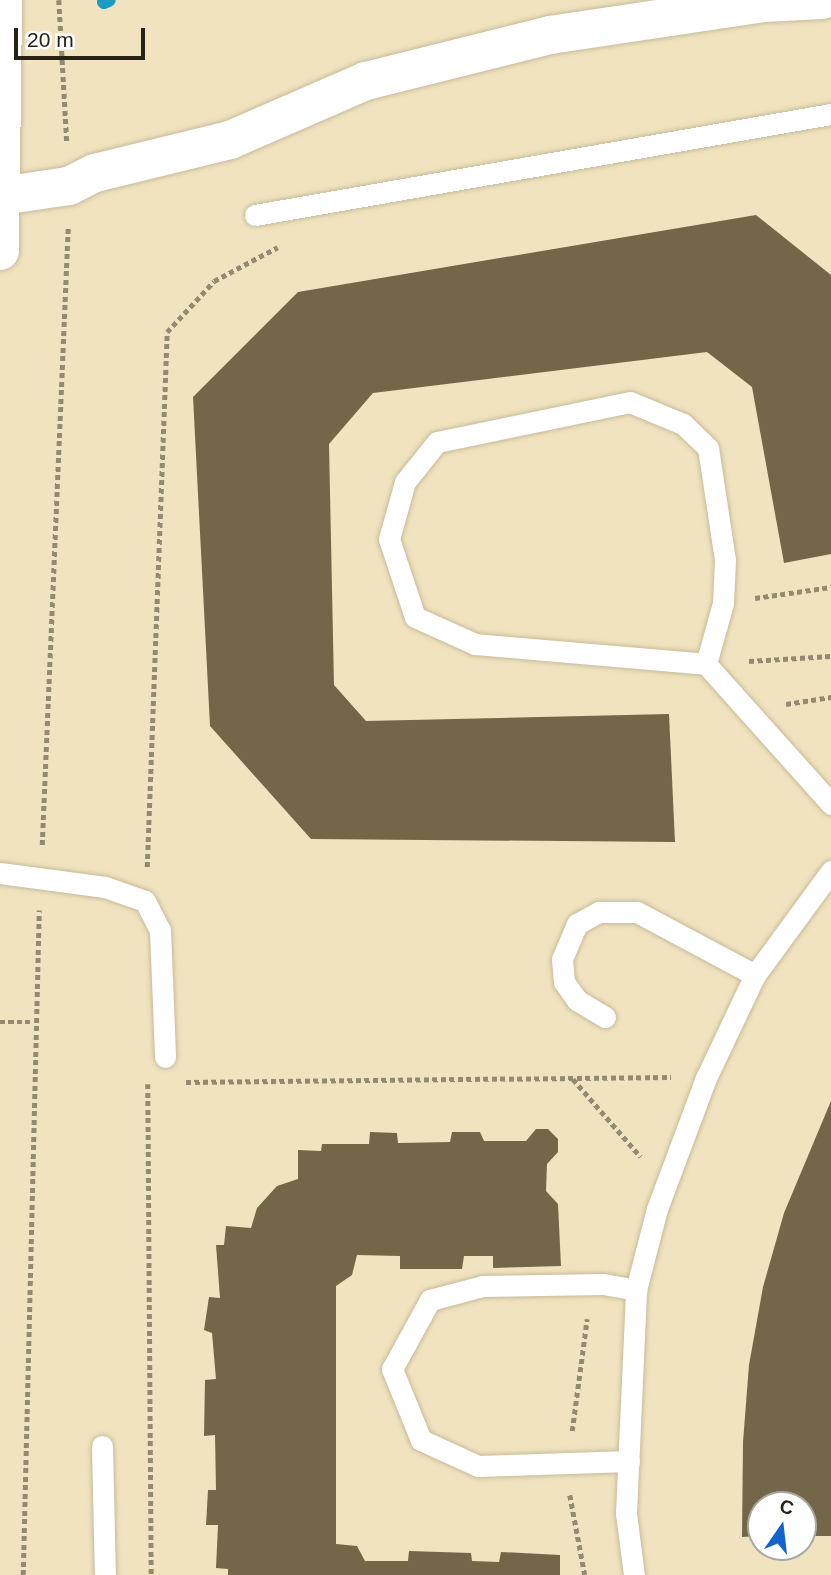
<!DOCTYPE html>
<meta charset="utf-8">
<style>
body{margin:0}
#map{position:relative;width:831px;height:1575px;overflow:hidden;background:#f1e3c0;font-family:Helvetica,sans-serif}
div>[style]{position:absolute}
.stream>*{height:14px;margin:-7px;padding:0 7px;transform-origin:7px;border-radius:7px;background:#1c9cc1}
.building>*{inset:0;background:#746749}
.path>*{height:4.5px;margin-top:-2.25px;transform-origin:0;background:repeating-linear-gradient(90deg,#948a71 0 5px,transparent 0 8.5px)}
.roads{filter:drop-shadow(0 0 2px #c8bb99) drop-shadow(0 0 2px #c8bb99)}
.lane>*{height:21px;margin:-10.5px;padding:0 10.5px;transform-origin:10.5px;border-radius:10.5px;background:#fff}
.street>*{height:38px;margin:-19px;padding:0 19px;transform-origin:19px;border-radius:19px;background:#fff}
.secondary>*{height:38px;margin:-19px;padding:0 19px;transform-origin:19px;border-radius:19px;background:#fff}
span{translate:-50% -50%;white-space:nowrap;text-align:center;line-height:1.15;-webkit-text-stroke:7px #fff;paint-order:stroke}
.north{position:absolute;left:747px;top:1491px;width:70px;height:70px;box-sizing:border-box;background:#fff;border:2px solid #a9a7a1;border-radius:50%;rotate:14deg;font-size:19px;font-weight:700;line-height:28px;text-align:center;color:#272215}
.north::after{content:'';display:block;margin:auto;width:24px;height:32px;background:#1263cd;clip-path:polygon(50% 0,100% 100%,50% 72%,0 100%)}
.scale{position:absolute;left:14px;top:28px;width:131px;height:32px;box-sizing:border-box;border:4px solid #272215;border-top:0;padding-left:9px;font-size:21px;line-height:24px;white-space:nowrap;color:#272215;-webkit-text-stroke:5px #fff;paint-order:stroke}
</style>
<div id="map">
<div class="stream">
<div style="left:104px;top:2px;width:5px;rotate:-22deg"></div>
</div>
<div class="building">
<div style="clip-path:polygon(756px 215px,831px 275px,831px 554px,784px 563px,752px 387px,707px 352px,373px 393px,329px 444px,334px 685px,366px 721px,669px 714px,675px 842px,311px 839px,210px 726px,193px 397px,298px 292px)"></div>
<div style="clip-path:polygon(831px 1101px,831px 1536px,803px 1536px,803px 1505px,761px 1505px,761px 1536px,742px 1537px,743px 1442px,749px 1365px,763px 1287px,784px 1213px)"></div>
<div style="clip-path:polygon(536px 1129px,548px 1129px,558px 1139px,558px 1152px,547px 1164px,546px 1191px,558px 1204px,561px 1266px,493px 1268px,493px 1256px,464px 1256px,462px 1269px,400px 1269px,400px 1256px,357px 1255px,352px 1275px,336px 1286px,336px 1544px,357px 1546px,365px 1561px,408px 1561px,409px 1551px,471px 1553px,472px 1561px,499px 1562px,501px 1552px,560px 1555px,560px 1575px,228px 1575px,228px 1569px,216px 1568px,218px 1525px,206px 1525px,208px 1490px,216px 1490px,215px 1435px,204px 1436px,205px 1380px,216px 1379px,212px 1333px,204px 1330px,209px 1297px,220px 1298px,216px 1245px,224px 1245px,226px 1226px,251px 1228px,257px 1208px,277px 1186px,298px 1179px,298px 1150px,321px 1151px,322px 1144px,369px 1144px,370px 1132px,397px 1133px,398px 1143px,450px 1142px,452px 1132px,480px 1132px,484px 1141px,526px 1141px)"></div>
</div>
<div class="path">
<div style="left:59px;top:0;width:142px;rotate:86.8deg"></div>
<div style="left:755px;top:598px;width:77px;rotate:-8.2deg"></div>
<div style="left:749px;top:661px;width:82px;rotate:-3.5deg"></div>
<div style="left:786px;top:704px;width:46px;rotate:-8.8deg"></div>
<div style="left:42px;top:845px;width:618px;rotate:-87.59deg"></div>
<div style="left:147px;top:867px;width:535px;rotate:-87.86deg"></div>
<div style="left:167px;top:332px;width:69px;rotate:-47.3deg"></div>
<div style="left:214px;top:281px;width:72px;rotate:-28deg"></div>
<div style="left:0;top:1022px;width:34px"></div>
<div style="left:573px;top:1079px;width:103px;rotate:48.9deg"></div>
<div style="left:186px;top:1082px;width:485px;rotate:-0.6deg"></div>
<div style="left:148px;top:1084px;width:491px;rotate:89.6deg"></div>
<div style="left:572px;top:1431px;width:113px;rotate:-82.4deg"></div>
<div style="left:570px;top:1495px;width:81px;rotate:79.4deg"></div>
<div style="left:23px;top:1575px;width:665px;rotate:-88.62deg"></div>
</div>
<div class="roads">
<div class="lane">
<div style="left:255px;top:215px;width:585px;rotate:-9.95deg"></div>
<div style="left:706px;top:664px;width:63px;rotate:-74.4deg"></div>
<div style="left:723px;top:603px;width:43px;rotate:-87.3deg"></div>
<div style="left:725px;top:560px;width:113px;rotate:-98.6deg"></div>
<div style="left:708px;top:448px;width:35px;rotate:-136deg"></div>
<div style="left:683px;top:424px;width:57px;rotate:-157.5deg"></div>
<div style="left:630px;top:402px;width:197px;rotate:168.3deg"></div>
<div style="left:437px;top:442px;width:51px;rotate:128.7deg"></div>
<div style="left:405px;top:482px;width:59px;rotate:105.7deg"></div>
<div style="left:389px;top:539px;width:82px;rotate:71.6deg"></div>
<div style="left:415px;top:617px;width:66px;rotate:24.2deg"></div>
<div style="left:475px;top:644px;width:232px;rotate:4.9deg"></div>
<div style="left:706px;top:664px;width:188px;rotate:48.2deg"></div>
<div style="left:0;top:873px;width:106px;rotate:7.6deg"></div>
<div style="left:105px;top:887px;width:42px;rotate:19.3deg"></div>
<div style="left:145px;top:901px;width:33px;rotate:63deg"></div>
<div style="left:160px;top:930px;width:127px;rotate:87.7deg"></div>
<div style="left:605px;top:1017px;width:33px;rotate:-149deg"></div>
<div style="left:577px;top:1000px;width:22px;rotate:-126deg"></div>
<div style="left:564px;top:982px;width:23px;rotate:-95deg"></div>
<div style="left:562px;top:959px;width:38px;rotate:-67deg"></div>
<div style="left:577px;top:924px;width:25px;rotate:-29deg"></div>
<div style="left:599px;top:912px;width:38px"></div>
<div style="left:637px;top:912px;width:134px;rotate:28.1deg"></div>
<div style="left:102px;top:1446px;width:129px;rotate:88.7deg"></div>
<div style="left:629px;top:1461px;width:151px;rotate:178.1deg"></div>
<div style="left:478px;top:1466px;width:63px;rotate:-155.5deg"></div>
<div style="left:421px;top:1440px;width:77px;rotate:-112.2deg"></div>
<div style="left:392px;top:1369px;width:79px;rotate:-61.2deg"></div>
<div style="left:430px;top:1300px;width:55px;rotate:-14.8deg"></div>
<div style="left:483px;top:1286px;width:120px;rotate:-1deg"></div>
<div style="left:603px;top:1284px;width:34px;rotate:10deg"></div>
<div style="left:634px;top:1575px;width:63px;rotate:-97.4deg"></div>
<div style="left:626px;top:1513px;width:223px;rotate:-87.4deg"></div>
<div style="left:636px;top:1290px;width:84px;rotate:-75.5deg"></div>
<div style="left:657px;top:1209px;width:140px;rotate:-69.5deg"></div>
<div style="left:706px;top:1078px;width:114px;rotate:-64.6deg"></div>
<div style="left:755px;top:975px;width:129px;rotate:-53.8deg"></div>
</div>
<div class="street">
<div style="left:1px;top:196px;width:69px;rotate:-8.4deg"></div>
<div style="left:69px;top:186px;width:29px;rotate:-27deg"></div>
<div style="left:95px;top:173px;width:139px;rotate:-13.7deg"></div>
<div style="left:230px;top:140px;width:148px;rotate:-23.5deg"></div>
<div style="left:366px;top:81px;width:190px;rotate:-14deg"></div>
<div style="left:550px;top:35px;width:215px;rotate:-8.5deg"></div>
<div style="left:763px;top:3px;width:59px;rotate:-2.9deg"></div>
</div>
<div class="secondary">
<div style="left:0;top:251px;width:251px;rotate:-89.3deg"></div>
</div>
</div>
<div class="north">С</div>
<div class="scale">20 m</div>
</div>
